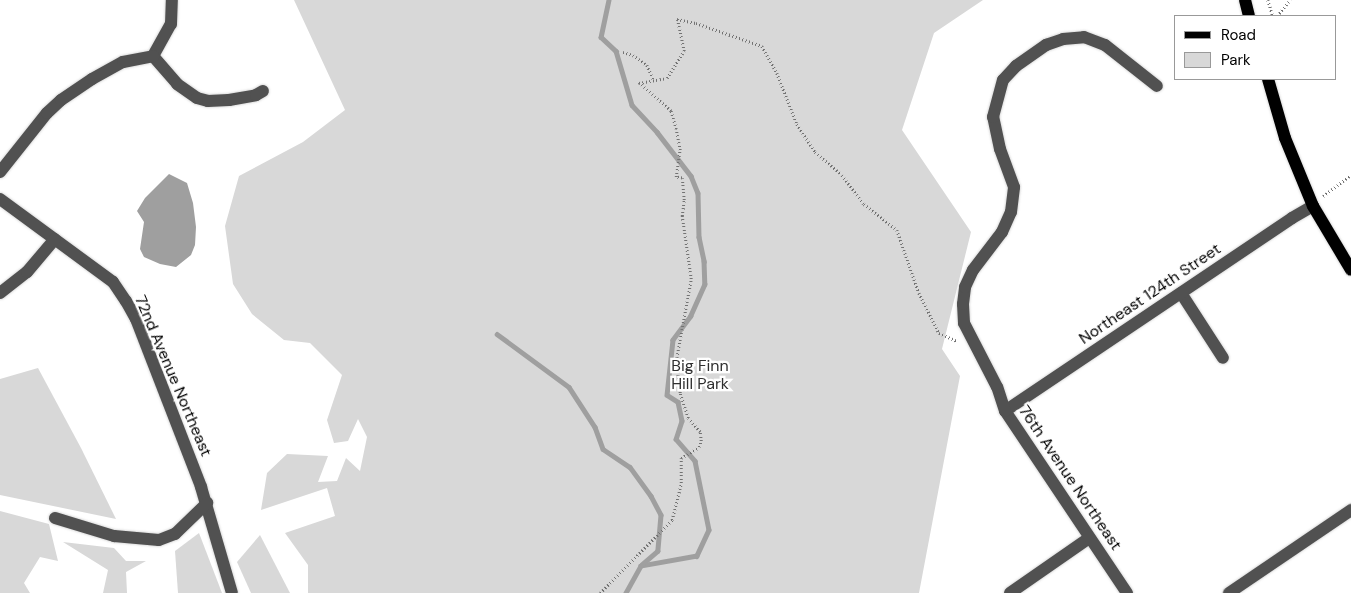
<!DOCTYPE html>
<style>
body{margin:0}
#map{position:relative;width:1351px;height:593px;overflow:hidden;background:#fff;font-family:"DM Sans",sans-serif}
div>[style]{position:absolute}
.green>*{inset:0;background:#d8d8d8}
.water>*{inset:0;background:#9f9f9f}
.stream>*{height:4.5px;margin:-2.25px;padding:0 2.25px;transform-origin:2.25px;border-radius:2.25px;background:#9f9f9f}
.path>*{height:2.5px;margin-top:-1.25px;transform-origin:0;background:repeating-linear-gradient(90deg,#737373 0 1px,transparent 0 3.5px)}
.roads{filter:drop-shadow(0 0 1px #dbdbdb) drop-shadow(0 0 1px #dbdbdb)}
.minor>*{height:12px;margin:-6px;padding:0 6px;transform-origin:6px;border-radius:6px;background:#515151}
.major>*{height:12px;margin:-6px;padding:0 6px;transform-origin:6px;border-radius:6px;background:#000}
span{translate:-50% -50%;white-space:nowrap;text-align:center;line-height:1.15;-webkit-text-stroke:4.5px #fff;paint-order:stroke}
.street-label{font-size:16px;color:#000}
.park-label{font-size:16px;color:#2f2f2f}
.legend{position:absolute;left:1174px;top:15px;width:162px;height:65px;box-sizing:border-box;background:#fff;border:1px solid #999;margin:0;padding:6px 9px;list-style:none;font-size:15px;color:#000}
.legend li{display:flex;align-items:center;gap:10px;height:25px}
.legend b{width:25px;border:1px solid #999}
</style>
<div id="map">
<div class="green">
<div style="clip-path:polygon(294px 0,983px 0,934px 33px,902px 130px,971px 232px,942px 349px,960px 376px,919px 593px,308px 593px,308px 565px,285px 533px,335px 516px,327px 488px,261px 510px,267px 473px,287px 454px,328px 456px,318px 482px,337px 481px,346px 458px,360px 471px,367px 437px,358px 419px,348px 441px,334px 443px,327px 420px,342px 375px,310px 343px,284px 340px,252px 314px,233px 284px,225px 226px,239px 176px,303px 142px,345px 110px)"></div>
<div style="clip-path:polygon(38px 368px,81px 448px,116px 519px,0 495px,0 379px)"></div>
<div style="clip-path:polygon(0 511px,49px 524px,58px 561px,40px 557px,24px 583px,30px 593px,0 593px)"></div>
<div style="clip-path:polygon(199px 533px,222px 593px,178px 593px,175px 551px)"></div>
<div style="clip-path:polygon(260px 535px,290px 593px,251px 593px,237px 562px)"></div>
<div style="clip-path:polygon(63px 542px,114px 548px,126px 561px,146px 561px,126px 572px,127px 593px,103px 593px,108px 570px)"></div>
</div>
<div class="water">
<div style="clip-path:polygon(169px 174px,187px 183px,193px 203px,196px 227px,195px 245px,191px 255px,176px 267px,160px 264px,144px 257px,140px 249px,144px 222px,137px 211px,145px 198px)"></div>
</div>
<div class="stream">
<div style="left:609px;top:0;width:38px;rotate:102deg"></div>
<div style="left:601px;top:37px;width:21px;rotate:43deg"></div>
<div style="left:616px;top:51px;width:56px;rotate:73.5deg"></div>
<div style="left:632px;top:105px;width:37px;rotate:47deg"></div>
<div style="left:657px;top:132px;width:56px;rotate:52.3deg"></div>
<div style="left:691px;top:176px;width:18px;rotate:68deg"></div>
<div style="left:698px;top:193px;width:44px;rotate:88.7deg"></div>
<div style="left:699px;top:237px;width:25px;rotate:78deg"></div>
<div style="left:704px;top:261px;width:23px;rotate:88deg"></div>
<div style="left:705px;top:284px;width:35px;rotate:114deg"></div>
<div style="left:691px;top:316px;width:30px;rotate:127deg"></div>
<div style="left:673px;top:340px;width:55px;rotate:96.2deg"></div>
<div style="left:667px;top:395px;width:13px;rotate:32deg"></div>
<div style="left:678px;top:402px;width:19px;rotate:78deg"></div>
<div style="left:682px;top:421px;width:19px;rotate:108deg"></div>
<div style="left:676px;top:439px;width:29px;rotate:49deg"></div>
<div style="left:695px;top:461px;width:70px;rotate:78.5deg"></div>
<div style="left:709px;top:530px;width:29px;rotate:115deg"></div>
<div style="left:697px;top:556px;width:57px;rotate:169.9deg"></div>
<div style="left:641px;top:566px;width:31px;rotate:119deg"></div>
<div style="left:497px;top:334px;width:89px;rotate:36.4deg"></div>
<div style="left:569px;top:387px;width:48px;rotate:57deg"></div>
<div style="left:595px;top:427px;width:23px;rotate:70deg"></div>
<div style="left:603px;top:449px;width:32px;rotate:34deg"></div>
<div style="left:630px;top:467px;width:36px;rotate:54deg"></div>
<div style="left:651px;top:496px;width:21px;rotate:62deg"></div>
<div style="left:661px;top:515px;width:36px;rotate:95deg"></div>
<div style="left:658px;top:551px;width:21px;rotate:139deg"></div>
</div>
<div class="path">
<div style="left:1268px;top:0;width:17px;rotate:73deg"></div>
<div style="left:1277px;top:16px;width:21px;rotate:-51deg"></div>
<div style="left:623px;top:52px;width:10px;rotate:17deg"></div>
<div style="left:633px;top:55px;width:17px;rotate:36deg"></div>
<div style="left:647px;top:65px;width:17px;rotate:66deg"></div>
<div style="left:1323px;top:196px;width:34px;rotate:-37deg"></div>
<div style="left:600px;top:593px;width:103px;rotate:-45.4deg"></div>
<div style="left:672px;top:520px;width:38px;rotate:-76deg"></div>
<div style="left:681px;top:483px;width:25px;rotate:-90deg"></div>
<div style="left:681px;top:458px;width:21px;rotate:-31deg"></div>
<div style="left:699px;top:447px;width:6px;rotate:-72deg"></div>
<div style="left:701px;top:441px;width:9px;rotate:-96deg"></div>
<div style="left:700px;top:432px;width:18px;rotate:-131deg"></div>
<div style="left:688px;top:418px;width:26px;rotate:-108deg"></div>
<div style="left:680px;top:393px;width:32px;rotate:-97deg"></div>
<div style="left:676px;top:361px;width:83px;rotate:-79.6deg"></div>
<div style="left:691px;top:279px;width:64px;rotate:-98.1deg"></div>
<div style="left:682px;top:216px;width:16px;rotate:-83deg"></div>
<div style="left:684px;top:200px;width:22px;rotate:-95deg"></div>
<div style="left:682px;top:178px;width:6px;rotate:-171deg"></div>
<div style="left:676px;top:177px;width:27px;rotate:-82deg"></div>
<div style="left:680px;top:150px;width:21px;rotate:-101deg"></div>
<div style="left:676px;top:129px;width:19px;rotate:-106deg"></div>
<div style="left:671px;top:111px;width:43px;rotate:-138.8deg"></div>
<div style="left:639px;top:83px;width:28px;rotate:-10deg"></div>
<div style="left:667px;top:78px;width:32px;rotate:-58deg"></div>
<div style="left:684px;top:51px;width:33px;rotate:-102deg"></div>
<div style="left:677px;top:19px;width:19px;rotate:12deg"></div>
<div style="left:696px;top:23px;width:70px;rotate:19.2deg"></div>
<div style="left:762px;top:46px;width:31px;rotate:61deg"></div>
<div style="left:777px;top:73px;width:55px;rotate:68.6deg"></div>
<div style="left:797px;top:124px;width:33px;rotate:57deg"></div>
<div style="left:815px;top:152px;width:35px;rotate:40deg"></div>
<div style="left:842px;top:175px;width:36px;rotate:53deg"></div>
<div style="left:864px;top:204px;width:42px;rotate:38.2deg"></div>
<div style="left:897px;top:230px;width:67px;rotate:70.8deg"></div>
<div style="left:919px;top:293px;width:45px;rotate:63.4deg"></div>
<div style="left:939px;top:333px;width:20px;rotate:24deg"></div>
</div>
<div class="roads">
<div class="minor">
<div style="left:153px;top:56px;width:37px;rotate:49deg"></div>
<div style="left:177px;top:84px;width:24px;rotate:35deg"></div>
<div style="left:197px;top:98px;width:11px;rotate:15deg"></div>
<div style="left:208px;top:101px;width:21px;rotate:-3deg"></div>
<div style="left:229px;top:100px;width:27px;rotate:-10deg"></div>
<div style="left:256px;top:95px;width:8px;rotate:-30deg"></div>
<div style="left:153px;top:56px;width:37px;rotate:-61deg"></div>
<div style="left:171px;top:24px;width:24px;rotate:-88deg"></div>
<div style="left:0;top:172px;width:75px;rotate:-51.5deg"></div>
<div style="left:47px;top:113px;width:19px;rotate:-43deg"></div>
<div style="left:61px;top:100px;width:37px;rotate:-34deg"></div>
<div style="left:92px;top:79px;width:35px;rotate:-29deg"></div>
<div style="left:123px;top:62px;width:31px;rotate:-11deg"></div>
<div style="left:0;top:199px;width:140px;rotate:36.3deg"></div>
<div style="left:113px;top:282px;width:23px;rotate:56deg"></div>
<div style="left:126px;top:301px;width:21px;rotate:61deg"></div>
<div style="left:136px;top:319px;width:180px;rotate:68.8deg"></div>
<div style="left:201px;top:487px;width:110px;rotate:73.7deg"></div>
<div style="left:0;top:293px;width:34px;rotate:-38deg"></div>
<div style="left:27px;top:272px;width:43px;rotate:-49.7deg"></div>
<div style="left:1181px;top:293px;width:77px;rotate:57.1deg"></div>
<div style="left:1005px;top:411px;width:346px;rotate:-33.9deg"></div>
<div style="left:1292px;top:218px;width:24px;rotate:-30deg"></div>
<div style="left:55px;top:518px;width:62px;rotate:17deg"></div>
<div style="left:114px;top:536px;width:45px;rotate:5.1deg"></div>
<div style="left:159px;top:540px;width:17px;rotate:-21deg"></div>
<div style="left:175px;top:534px;width:45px;rotate:-44.1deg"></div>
<div style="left:1010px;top:593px;width:96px;rotate:-34.8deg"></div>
<div style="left:1127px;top:593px;width:219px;rotate:-123.8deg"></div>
<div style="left:1005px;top:411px;width:25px;rotate:-108deg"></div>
<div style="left:997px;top:387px;width:72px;rotate:-117.3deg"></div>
<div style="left:964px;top:323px;width:19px;rotate:-93deg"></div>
<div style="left:963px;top:304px;width:17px;rotate:-83deg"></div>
<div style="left:965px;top:287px;width:19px;rotate:-65deg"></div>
<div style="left:973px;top:270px;width:48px;rotate:-52.7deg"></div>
<div style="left:1002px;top:232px;width:22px;rotate:-66deg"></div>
<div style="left:1011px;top:212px;width:25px;rotate:-83deg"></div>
<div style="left:1014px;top:187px;width:40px;rotate:-110.2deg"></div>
<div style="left:1000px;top:149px;width:33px;rotate:-102deg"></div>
<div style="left:993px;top:117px;width:38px;rotate:-75deg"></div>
<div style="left:1003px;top:80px;width:19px;rotate:-47deg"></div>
<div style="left:1016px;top:66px;width:37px;rotate:-35deg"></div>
<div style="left:1046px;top:45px;width:18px;rotate:-19deg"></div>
<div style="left:1063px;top:39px;width:21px;rotate:-5deg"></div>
<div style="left:1084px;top:37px;width:22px;rotate:21deg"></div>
<div style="left:1105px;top:45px;width:66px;rotate:38.3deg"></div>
<div style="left:1229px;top:593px;width:148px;rotate:-34.2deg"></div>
</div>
<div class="major">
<div style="left:1245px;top:0;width:16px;rotate:76deg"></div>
<div style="left:1268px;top:79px;width:61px;rotate:73.9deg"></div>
<div style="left:1285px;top:138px;width:74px;rotate:67.6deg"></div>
<div style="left:1313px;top:206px;width:74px;rotate:59.3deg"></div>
</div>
</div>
<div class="street-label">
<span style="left:1150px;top:294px;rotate:-34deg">Northeast 124th Street</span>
<span style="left:173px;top:376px;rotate:67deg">72nd Avenue Northeast</span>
<span style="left:1070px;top:478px;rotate:56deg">76th Avenue Northeast</span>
</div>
<div class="park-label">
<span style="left:700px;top:375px">Big Finn<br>Hill Park</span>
</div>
<ul class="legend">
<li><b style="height:6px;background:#000"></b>Road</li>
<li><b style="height:14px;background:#d8d8d8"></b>Park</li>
</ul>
</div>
